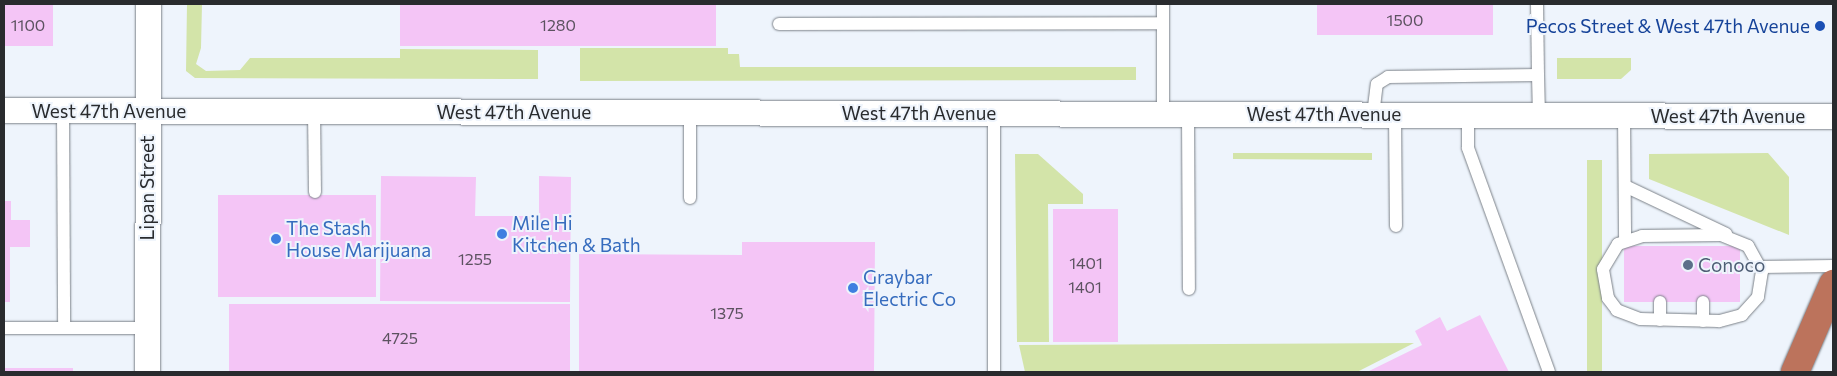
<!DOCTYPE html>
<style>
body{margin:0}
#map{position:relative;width:1837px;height:376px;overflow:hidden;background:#eef4fc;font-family:Commissioner,sans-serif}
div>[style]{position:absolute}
.green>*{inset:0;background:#d3e4a9;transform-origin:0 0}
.building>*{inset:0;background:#f4c5f6;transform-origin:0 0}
.roads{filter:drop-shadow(0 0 1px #7b8188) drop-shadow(0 0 1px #7b8188)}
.lane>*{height:12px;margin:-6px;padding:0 6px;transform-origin:6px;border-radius:6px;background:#fff}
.street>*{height:25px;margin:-12.5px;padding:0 12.5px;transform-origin:12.5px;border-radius:12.5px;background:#fff}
.highway>*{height:28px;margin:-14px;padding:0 14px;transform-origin:14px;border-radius:14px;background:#bc735c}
.dots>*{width:14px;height:14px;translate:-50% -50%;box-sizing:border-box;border:2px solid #eef4fc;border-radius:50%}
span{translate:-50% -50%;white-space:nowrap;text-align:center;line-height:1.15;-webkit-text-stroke:4px #eef4fc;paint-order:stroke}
.number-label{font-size:16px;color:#5c5260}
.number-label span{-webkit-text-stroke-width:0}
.transit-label{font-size:19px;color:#164399}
.right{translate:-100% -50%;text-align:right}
.street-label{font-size:19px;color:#292b2e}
.shop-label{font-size:19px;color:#366cbe}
.left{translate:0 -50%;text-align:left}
.service-label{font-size:19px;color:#4e5e75}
.frame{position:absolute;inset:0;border:5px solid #292b2e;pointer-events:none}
</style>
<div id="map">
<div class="green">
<div style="clip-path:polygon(187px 4px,202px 4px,201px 48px,196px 64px,206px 71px,240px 70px,250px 58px,400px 58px,400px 49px,538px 50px,538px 79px,195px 78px,186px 71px)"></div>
<div style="clip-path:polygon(580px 48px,728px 48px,728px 54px,739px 54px,740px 67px,1136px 67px,1136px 80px,580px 81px)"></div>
<div style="clip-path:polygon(1557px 58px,1631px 58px,1631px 70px,1621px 79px,1557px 79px)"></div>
<div style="clip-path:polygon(1233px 153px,1372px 153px,1372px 160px,1233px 159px)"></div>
<div style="clip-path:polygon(1768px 153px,1789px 177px,1789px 235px,1649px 179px,1649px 154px)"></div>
<div style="clip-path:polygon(1015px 154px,1038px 154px,1083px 194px,1083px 204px,1048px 204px,1049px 342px,1017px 342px)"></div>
<div style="left:1587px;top:160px;width:15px;height:212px"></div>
<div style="clip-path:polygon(1414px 343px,1357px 372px,1025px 372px,1019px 345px)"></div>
</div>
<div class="building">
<div style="left:4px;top:4px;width:49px;height:42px"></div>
<div style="left:400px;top:4px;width:316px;height:42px"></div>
<div style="left:1317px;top:4px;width:176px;height:31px"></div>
<div style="clip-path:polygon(381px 176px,476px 177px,475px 216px,539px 216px,539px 176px,571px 177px,570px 302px,380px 301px)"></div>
<div style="left:218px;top:195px;width:158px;height:102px"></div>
<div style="clip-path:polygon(4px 201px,11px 201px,11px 220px,30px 220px,30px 247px,10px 247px,10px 302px,4px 302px)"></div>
<div style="left:1053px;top:209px;width:65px;height:133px"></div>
<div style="clip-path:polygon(742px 242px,875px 242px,874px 372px,579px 372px,579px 254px,742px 255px)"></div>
<div style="left:1624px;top:246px;width:116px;height:56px"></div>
<div style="left:229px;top:304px;width:341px;height:68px"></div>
<div style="clip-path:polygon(1480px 315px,1509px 372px,1367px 372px,1422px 345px,1415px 331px,1440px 317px,1447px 331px)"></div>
<div style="left:4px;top:368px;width:69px;height:4px"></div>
</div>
<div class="roads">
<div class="lane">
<div style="left:1163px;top:4px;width:110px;rotate:90deg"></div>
<div style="left:1537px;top:4px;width:71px;rotate:89.2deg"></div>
<div style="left:779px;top:24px;width:384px;rotate:-0.1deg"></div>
<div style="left:63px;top:110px;width:218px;rotate:89.7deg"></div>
<div style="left:314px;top:111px;width:81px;rotate:89.3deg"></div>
<div style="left:690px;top:112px;width:86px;rotate:90deg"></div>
<div style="left:994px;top:113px;width:259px;rotate:90deg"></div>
<div style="left:1188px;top:114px;width:175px;rotate:89.7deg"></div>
<div style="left:1373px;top:115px;width:31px;rotate:-83deg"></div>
<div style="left:1377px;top:84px;width:13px;rotate:-32deg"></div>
<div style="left:1388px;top:77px;width:150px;rotate:-0.8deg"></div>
<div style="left:1538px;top:75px;width:40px;rotate:88.6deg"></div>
<div style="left:1395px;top:115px;width:111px;rotate:89.5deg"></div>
<div style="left:1468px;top:115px;width:33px;rotate:90deg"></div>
<div style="left:1468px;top:148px;width:238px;rotate:70.1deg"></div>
<div style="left:1624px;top:116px;width:125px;rotate:89.5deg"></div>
<div style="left:1625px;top:186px;width:112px;rotate:25.4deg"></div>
<div style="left:1721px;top:235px;width:29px;rotate:22deg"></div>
<div style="left:1748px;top:246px;width:29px;rotate:61deg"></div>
<div style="left:1762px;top:271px;width:26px;rotate:99deg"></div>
<div style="left:1758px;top:297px;width:24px;rotate:132deg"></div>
<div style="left:1742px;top:315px;width:24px;rotate:165deg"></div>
<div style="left:1719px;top:321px;width:79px;rotate:-178.5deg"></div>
<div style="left:1640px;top:319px;width:25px;rotate:-159deg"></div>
<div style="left:1617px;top:310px;width:15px;rotate:-127deg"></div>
<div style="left:1608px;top:298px;width:29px;rotate:-100deg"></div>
<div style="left:1603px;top:269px;width:29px;rotate:-59deg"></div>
<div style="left:1618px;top:244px;width:25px;rotate:-18deg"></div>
<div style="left:1642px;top:236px;width:79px;rotate:-0.7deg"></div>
<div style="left:1761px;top:267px;width:72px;rotate:-0.8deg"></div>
<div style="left:1660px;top:302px;width:18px;rotate:90deg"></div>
<div style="left:1703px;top:302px;width:19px;rotate:90deg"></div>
<div style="left:4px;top:328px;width:143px"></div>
</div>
<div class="street">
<div style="left:4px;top:110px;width:1829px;rotate:0.19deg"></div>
<div style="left:147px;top:372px;width:368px;rotate:-89.8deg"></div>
</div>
<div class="highway">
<div style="left:1795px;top:372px;width:96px;rotate:-66.6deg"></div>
</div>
</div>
<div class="dots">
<div style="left:1820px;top:26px;background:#1a4fb4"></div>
<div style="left:502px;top:234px;background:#3f7fe0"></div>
<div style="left:276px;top:239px;background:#3f7fe0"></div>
<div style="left:1688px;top:265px;background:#5c6f8a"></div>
<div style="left:853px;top:288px;background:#3f7fe0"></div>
</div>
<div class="number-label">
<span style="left:1405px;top:20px">1500</span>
<span style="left:28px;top:25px">1100</span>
<span style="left:558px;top:25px">1280</span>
<span style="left:475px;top:259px">1255</span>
<span style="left:1086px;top:263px">1401</span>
<span style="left:1085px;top:287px">1401</span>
<span style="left:727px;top:313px">1375</span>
<span style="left:400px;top:338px">4725</span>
</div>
<div class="transit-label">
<span class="right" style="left:1810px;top:26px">Pecos Street &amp; West 47th Avenue</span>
</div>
<div class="street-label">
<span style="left:109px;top:111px">West 47th Avenue</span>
<span style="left:514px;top:112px">West 47th Avenue</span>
<span style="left:919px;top:113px">West 47th Avenue</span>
<span style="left:1324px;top:114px">West 47th Avenue</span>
<span style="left:1728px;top:116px">West 47th Avenue</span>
<span style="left:147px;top:188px;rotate:-90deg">Lipan Street</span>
</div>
<div class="shop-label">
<span class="left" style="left:512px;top:234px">Mile Hi<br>Kitchen &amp; Bath</span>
<span class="left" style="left:286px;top:239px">The Stash<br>House Marijuana</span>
<span class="left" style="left:863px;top:288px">Graybar<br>Electric Co</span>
</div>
<div class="service-label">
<span class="left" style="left:1698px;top:265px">Conoco</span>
</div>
<div class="frame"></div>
</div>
